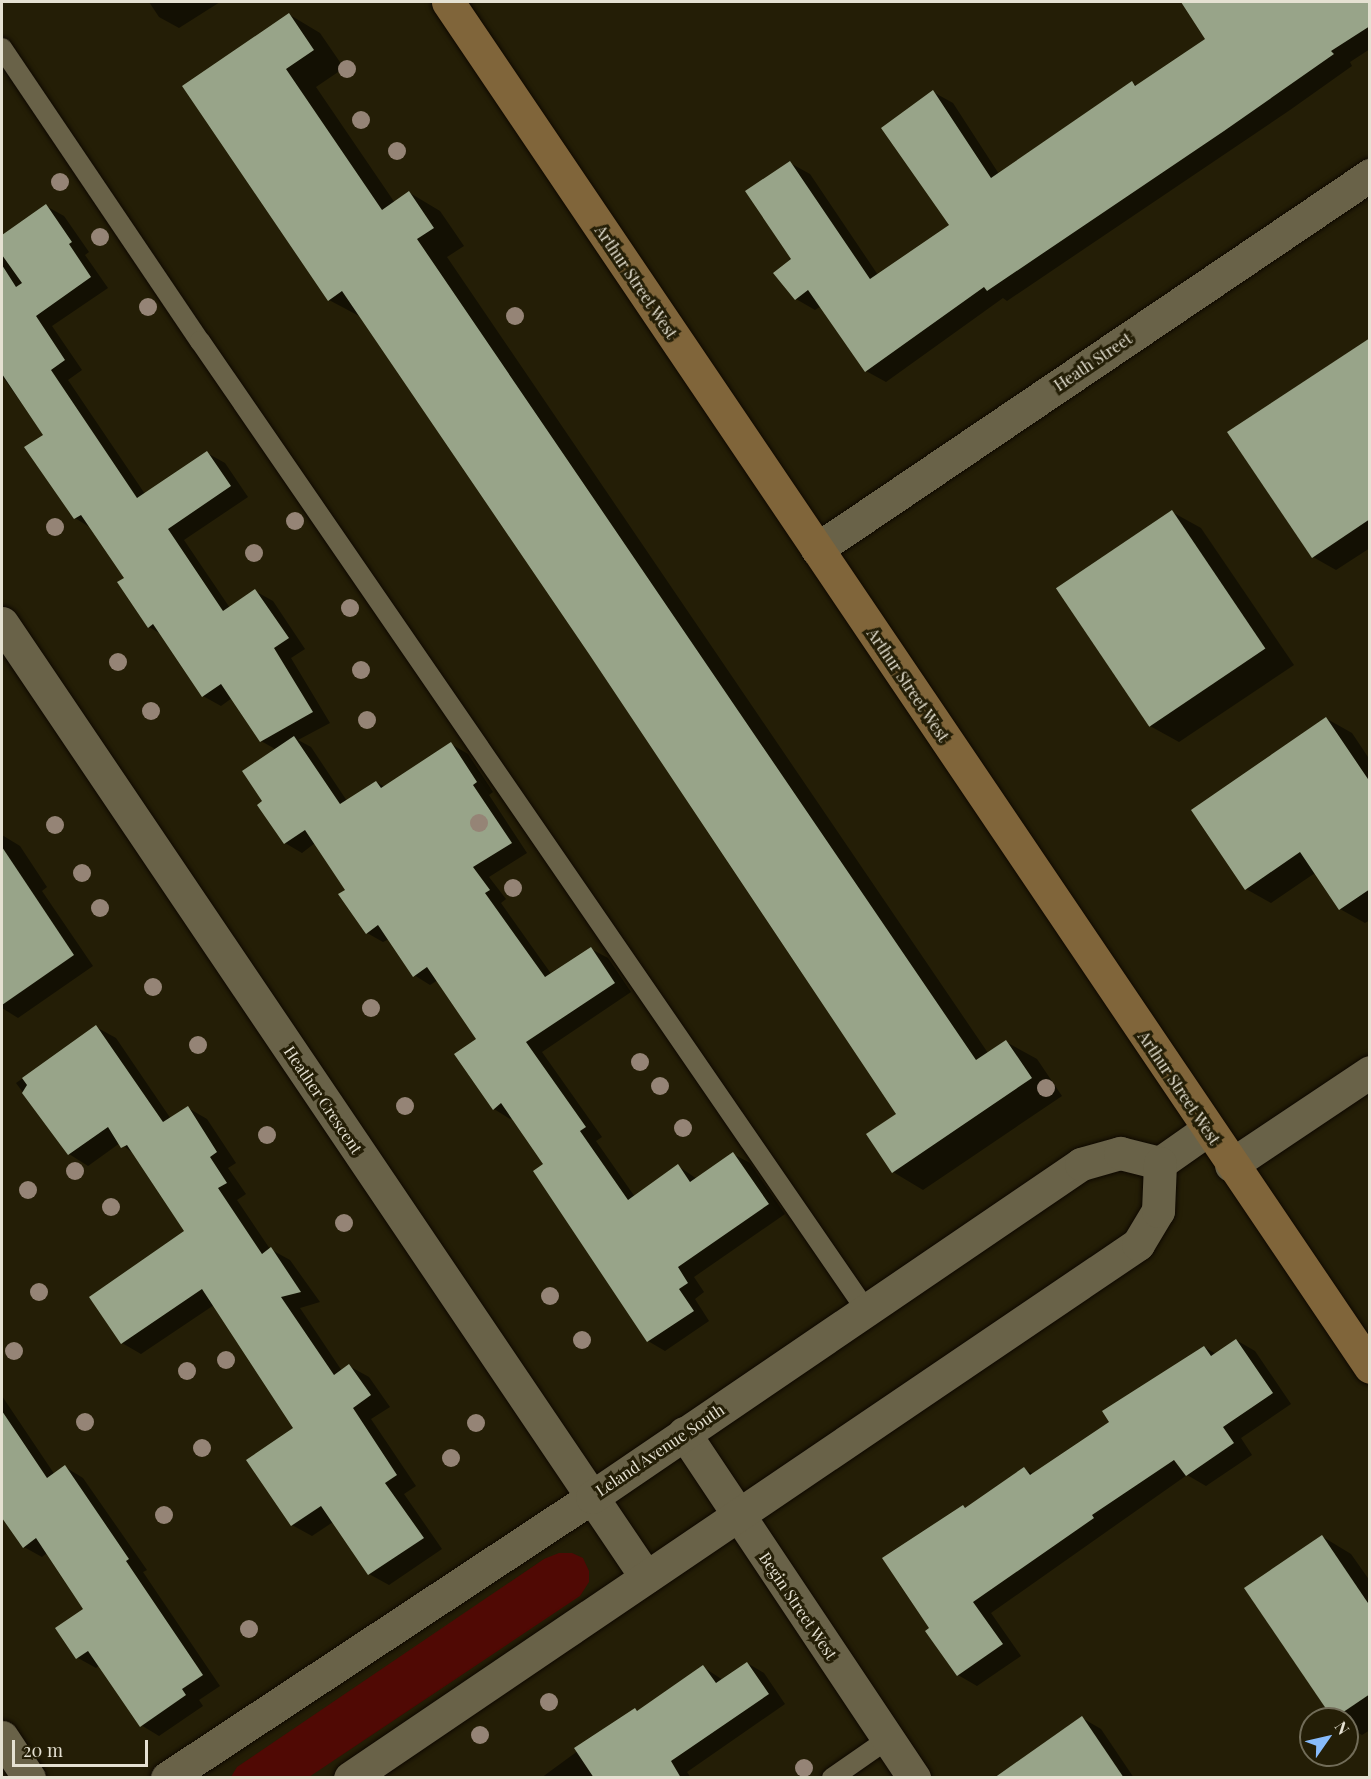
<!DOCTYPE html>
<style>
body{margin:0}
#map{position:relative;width:1371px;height:1779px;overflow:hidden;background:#241e06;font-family:"Playfair Display",serif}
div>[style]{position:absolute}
.green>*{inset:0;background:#500904}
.shadow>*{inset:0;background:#0007}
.building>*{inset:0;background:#98a489;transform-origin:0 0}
.roads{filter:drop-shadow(0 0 2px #0e0800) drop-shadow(0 0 2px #0e0800)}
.service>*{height:20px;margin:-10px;padding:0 10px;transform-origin:10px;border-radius:10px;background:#696248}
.minor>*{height:33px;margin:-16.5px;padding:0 16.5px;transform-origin:16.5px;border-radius:16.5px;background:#696248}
.secondary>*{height:33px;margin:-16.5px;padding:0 16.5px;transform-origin:16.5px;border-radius:16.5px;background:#80653a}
.trees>*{width:18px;height:18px;margin:-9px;border-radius:50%;background:#958476}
span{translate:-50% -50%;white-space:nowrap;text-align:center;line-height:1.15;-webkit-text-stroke:6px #241e06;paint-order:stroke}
.street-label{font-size:16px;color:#e5e1d2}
.frame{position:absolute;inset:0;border:3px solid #e5e1d2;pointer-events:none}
.north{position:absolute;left:1299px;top:1707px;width:60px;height:60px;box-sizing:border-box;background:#241e06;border:2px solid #716c58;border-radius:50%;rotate:56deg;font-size:16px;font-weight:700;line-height:24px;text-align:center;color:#e5e1d2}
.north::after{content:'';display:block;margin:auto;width:21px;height:27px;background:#87bbfb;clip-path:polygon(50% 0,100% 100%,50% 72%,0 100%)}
.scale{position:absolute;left:12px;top:1740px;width:136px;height:27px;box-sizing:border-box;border:3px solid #e5e1d2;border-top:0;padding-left:8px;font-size:18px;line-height:21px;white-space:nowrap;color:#e5e1d2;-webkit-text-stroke:4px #241e06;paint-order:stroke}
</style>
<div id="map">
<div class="green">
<div style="clip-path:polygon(559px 1553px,572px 1553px,583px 1558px,589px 1571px,589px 1582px,580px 1596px,309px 1777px,231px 1777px,237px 1767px,544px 1559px)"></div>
</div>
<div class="shadow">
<div style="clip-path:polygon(149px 2px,220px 2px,179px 28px,159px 17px)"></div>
<div style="clip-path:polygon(1258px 2px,1370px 2px,1370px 49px,1350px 62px,1352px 66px,1290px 110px,1007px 301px,1003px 298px,886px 382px,866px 371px,821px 306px,815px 310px,796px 299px,790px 163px,810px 174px,878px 275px,951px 225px,933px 92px,953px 103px,999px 174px,1132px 83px,1138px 86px)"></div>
<div style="clip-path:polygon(290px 15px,320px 33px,344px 68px,316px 87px,395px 203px,410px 193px,440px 211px,464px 246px,447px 257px,988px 1053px,1006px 1042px,1037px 1059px,1062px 1096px,923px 1190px,893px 1172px,898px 1114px,591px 654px,361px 317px,329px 300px,191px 97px)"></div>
<div style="clip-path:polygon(46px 206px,64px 216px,89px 252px,85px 255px,108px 288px,52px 326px,82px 370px,68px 380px,145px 494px,207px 453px,225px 463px,248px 497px,184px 540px,230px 608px,255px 591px,273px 601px,305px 649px,291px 658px,330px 723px,298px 740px,311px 747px,347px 801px,376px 782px,385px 787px,451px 744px,468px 754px,493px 792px,489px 795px,527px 853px,489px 877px,506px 899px,501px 903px,552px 975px,591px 949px,608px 958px,631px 992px,542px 1052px,602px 1137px,596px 1141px,635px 1197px,678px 1166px,697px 1179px,733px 1154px,750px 1163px,785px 1214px,694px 1277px,704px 1292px,695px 1299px,709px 1321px,665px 1351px,648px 1341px,545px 1164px,513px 1117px,510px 1119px,494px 1109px,478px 1040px,438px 980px,430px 985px,414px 975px,389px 939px,383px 942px,367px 933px,347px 890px,315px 843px,302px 853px,285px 843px,265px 802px,277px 750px,261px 741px,232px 698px,221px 706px,203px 696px,161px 634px,149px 627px,126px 579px,91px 528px,75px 518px,45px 435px,2px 376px,2px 237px)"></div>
<div style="clip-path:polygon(1370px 339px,1370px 548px,1336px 570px,1313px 557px)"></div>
<div style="clip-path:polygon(1172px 512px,1201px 528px,1294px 665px,1179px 742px,1150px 726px)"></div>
<div style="clip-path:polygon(1327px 719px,1352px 733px,1370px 760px,1370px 920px,1365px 923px,1340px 909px,1315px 873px,1271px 903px,1246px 889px)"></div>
<div style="clip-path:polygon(2px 835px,20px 846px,47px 887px,42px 891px,93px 966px,18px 1018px,2px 1008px)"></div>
<div style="clip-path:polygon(96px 1027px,116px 1038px,171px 1119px,188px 1108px,207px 1119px,236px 1163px,228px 1168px,246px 1194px,237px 1200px,270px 1249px,290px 1260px,320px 1302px,300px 1308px,342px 1371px,349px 1366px,369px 1377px,390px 1407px,371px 1419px,416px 1486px,404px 1494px,442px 1549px,389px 1585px,369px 1574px,333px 1522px,312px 1536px,292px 1525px,295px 1429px,214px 1305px,141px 1354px,122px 1343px,186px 1232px,134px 1154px,120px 1143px,88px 1166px,69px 1154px,16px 1083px)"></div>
<div style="clip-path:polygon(1236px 1340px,1255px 1351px,1291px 1404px,1241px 1438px,1252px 1455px,1206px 1486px,1187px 1475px,991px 1613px,1021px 1656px,977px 1686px,958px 1675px,931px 1629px,963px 1506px,967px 1509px,1024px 1469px,1033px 1474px,1111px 1422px,1204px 1347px,1216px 1354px)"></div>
<div style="clip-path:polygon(2px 1396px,55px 1475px,65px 1467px,83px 1478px,147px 1570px,143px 1572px,220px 1686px,199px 1700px,203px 1706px,159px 1736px,141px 1725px,100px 1665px,96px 1668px,78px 1658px,85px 1609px,47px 1553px,42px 1557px,24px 1547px,2px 1515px)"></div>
<div style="clip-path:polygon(1323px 1537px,1351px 1554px,1370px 1581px,1370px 1730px,1362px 1735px,1347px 1726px,1347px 1719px,1333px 1718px)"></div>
<div style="clip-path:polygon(747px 1663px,764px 1673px,785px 1704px,687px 1772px,691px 1778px,541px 1778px,635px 1709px,639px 1712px,703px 1667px,723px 1680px)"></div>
<div style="clip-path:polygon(1082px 1718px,1101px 1729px,1134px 1778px,1029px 1778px)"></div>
</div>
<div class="building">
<div style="clip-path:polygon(1181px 2px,1370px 2px,1370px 26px,1331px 51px,1334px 54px,1224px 131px,987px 291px,984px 287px,865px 372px,808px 290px,795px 300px,773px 273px,791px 259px,745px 191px,790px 161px,870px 279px,949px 225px,881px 128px,933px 90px,991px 178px,1132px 81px,1135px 86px,1205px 39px)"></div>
<div style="clip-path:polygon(289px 13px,314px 50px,286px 69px,382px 210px,409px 191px,434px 228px,417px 239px,976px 1060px,1006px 1040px,1032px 1078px,892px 1173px,866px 1134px,896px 1114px,589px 654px,342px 291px,328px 301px,182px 86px)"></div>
<div style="clip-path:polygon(46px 204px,72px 242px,69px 244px,91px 277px,36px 316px,65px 360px,51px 370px,137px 498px,207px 451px,231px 486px,168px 529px,223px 611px,255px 589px,289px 638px,274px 648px,313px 712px,260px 742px,221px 684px,202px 697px,153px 624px,148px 628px,117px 582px,124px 578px,81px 515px,74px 519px,24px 447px,43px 435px,2px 374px,2px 265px,16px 287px,22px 283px,2px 255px,2px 235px)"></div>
<div style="clip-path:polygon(1370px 338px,1370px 519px,1312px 558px,1227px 432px)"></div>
<div style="left:1172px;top:510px;width:167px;height:140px;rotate:56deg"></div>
<div style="clip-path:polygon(1326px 717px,1370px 782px,1370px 889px,1339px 910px,1300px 852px,1245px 890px,1191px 810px)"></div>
<div style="clip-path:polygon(294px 736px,340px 804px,376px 781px,381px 788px,451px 742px,477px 782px,473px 785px,512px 843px,473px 867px,490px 890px,485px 893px,545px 977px,591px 947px,615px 983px,526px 1042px,586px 1127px,580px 1131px,628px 1200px,678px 1164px,690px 1182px,733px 1152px,769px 1204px,678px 1267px,688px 1283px,679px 1289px,694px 1311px,647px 1342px,533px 1171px,543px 1164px,501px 1103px,493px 1110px,454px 1054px,476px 1039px,427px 967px,413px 977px,378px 925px,366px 934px,338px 894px,345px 890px,305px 830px,284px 844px,257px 805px,262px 801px,242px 771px)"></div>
<div style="clip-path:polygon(2px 847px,74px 955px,2px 1005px)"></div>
<div style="clip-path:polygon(96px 1025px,163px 1122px,188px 1106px,217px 1152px,210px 1157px,227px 1183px,218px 1188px,262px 1254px,271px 1247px,301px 1292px,281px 1297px,334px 1375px,349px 1364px,371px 1395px,353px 1408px,397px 1475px,385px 1483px,424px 1538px,368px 1575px,321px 1506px,291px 1526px,246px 1460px,293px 1428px,202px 1289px,121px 1344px,89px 1297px,184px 1231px,127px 1145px,121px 1148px,108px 1127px,68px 1155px,22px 1093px,27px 1085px,22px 1078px)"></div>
<div style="clip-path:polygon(1236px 1339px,1273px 1393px,1223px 1427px,1234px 1443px,1186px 1476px,1174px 1460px,1092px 1515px,1094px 1518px,973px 1602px,1003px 1644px,957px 1676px,925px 1631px,929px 1628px,882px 1558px,963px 1505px,965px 1508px,1024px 1467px,1030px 1475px,1109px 1422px,1102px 1411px,1204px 1346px,1211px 1356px)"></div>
<div style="clip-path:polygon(2px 1411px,47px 1478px,65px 1465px,129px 1559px,126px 1561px,203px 1675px,182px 1689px,186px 1695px,140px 1727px,88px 1651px,76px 1659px,55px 1628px,83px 1609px,36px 1538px,23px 1548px,2px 1518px)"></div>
<div style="clip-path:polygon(1322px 1535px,1370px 1606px,1370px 1694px,1333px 1719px,1244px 1588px)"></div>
<div style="clip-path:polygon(747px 1662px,769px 1694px,671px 1761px,681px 1778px,594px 1778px,574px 1748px,635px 1708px,637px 1711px,703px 1665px,716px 1683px)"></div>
<div style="clip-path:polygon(1082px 1716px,1124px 1778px,994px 1778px)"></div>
</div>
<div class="roads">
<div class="service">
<div style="left:2px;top:48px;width:354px;rotate:56deg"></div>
<div style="left:200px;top:341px;width:1176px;rotate:55.5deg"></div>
<div style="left:832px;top:1778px;width:68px;rotate:-34.9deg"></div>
</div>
<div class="minor">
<div style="left:817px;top:549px;width:668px;rotate:-34.07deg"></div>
<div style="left:2px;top:623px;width:1151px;rotate:55.98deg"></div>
<div style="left:1160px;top:1163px;width:57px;rotate:-35.1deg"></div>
<div style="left:1231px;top:1165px;width:167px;rotate:-33.8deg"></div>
<div style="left:684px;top:1433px;width:415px;rotate:56.3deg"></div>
<div style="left:2px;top:1737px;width:49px;rotate:56.6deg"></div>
<div style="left:167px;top:1778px;width:509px;rotate:-33.47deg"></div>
<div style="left:592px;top:1497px;width:592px;rotate:-34.25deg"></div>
<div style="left:1081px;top:1164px;width:41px;rotate:-15.8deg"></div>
<div style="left:1120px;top:1153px;width:41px;rotate:14deg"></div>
<div style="left:350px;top:1778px;width:952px;rotate:-34.12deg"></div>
<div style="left:1138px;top:1244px;width:39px;rotate:-59deg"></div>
<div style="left:1158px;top:1211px;width:48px;rotate:-87.6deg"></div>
</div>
<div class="secondary">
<div style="left:448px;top:2px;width:1647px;rotate:55.96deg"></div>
</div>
</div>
<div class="trees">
<div style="left:347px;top:69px"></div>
<div style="left:361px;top:120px"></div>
<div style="left:397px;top:151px"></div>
<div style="left:60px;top:182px"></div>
<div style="left:100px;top:237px"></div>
<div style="left:148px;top:307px"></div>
<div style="left:515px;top:316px"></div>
<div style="left:295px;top:521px"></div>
<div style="left:55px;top:527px"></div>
<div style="left:254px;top:553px"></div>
<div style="left:350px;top:608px"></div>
<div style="left:118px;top:662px"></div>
<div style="left:361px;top:670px"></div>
<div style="left:151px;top:711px"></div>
<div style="left:367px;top:720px"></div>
<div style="left:479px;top:823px"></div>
<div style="left:55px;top:825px"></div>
<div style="left:82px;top:873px"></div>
<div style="left:513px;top:888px"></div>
<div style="left:100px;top:908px"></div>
<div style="left:153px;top:987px"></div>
<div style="left:371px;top:1008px"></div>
<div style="left:198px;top:1045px"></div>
<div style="left:640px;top:1062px"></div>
<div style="left:660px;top:1086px"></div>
<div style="left:1046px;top:1088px"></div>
<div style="left:405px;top:1106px"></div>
<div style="left:683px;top:1128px"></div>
<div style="left:267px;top:1135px"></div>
<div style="left:75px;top:1171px"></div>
<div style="left:28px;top:1190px"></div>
<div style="left:111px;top:1207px"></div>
<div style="left:344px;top:1223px"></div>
<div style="left:39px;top:1292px"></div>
<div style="left:550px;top:1296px"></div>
<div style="left:582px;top:1340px"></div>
<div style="left:14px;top:1351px"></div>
<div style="left:226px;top:1360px"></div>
<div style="left:187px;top:1371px"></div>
<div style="left:85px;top:1422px"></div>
<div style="left:476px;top:1423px"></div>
<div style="left:202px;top:1448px"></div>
<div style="left:451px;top:1458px"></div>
<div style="left:164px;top:1515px"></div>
<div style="left:249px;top:1629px"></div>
<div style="left:549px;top:1702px"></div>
<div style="left:480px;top:1735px"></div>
<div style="left:804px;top:1768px"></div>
</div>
<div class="street-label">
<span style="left:636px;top:282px;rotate:56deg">Arthur Street West</span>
<span style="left:1093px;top:362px;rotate:-34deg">Heath Street</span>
<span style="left:908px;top:685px;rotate:56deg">Arthur Street West</span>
<span style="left:1179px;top:1088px;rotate:56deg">Arthur Street West</span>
<span style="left:323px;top:1100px;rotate:56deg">Heather Crescent</span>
<span style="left:660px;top:1450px;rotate:-34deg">Leland Avenue South</span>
<span style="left:798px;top:1606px;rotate:56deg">Begin Street West</span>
</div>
<div class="frame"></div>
<div class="north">N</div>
<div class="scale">20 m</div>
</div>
